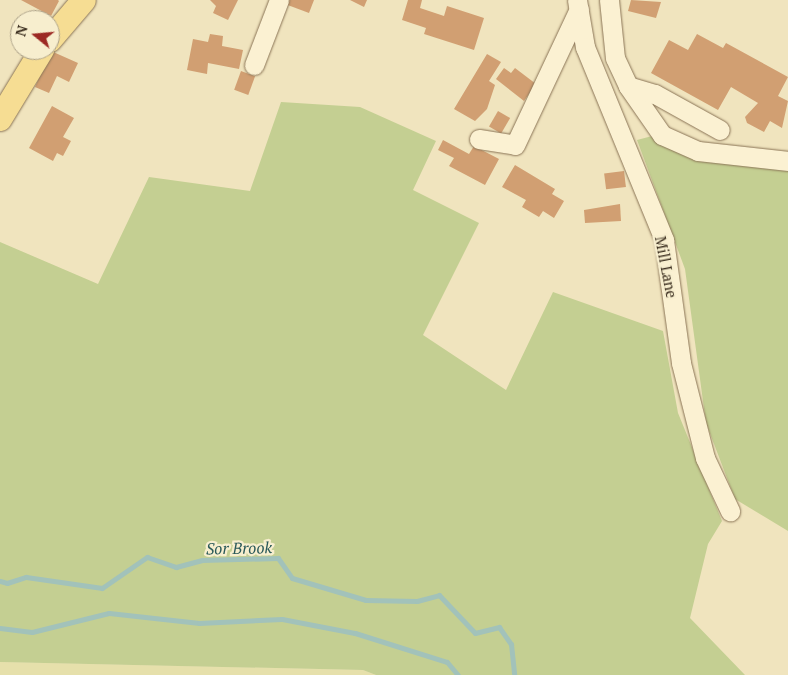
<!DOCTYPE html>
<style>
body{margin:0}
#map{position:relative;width:788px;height:675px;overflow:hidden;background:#f0e4be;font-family:"PT Serif",serif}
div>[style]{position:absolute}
.farmland>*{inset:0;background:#e6e0ab}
.green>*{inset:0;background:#c4cf92}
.stream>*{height:5px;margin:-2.5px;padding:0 2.5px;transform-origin:2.5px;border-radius:2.5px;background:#a2c2ba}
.building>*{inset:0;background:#d19f72;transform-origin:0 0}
.roads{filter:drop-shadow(0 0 1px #8a7456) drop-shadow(0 0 1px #8a7456)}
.minor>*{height:19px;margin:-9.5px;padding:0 9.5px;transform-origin:9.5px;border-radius:9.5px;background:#fbf1d2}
.major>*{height:24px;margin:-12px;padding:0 12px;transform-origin:12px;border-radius:12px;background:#f6dd93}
span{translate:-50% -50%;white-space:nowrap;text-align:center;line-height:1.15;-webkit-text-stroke:4.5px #f7eece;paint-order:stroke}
.street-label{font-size:15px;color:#382b1c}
.water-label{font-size:16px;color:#2a5959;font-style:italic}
.north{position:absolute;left:10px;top:10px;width:50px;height:50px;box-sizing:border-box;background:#f7eece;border:1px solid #aba087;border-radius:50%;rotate:287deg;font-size:14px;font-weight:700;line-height:20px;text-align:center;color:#382b1c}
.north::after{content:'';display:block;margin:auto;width:18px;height:22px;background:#9c2923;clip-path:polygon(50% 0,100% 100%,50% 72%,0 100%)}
</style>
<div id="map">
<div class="farmland">
<div style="clip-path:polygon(0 662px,363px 670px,376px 675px,0 675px)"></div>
</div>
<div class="green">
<div style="clip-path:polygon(281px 102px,360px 107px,436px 141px,413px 190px,479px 223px,423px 335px,506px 390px,553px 292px,663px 331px,678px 413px,722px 521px,708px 544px,690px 618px,745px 675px,376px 675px,363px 670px,0 662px,0 242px,98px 284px,149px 177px,250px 191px)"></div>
<div style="clip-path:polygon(656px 135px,788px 167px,788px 531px,735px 499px,706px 423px,685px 269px,637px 140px)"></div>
</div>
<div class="stream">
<div style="left:0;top:581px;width:7px;rotate:16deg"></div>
<div style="left:7px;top:583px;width:20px;rotate:-18deg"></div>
<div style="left:26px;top:577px;width:77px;rotate:8.2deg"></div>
<div style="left:102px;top:588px;width:55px;rotate:-34.6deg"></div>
<div style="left:147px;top:557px;width:31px;rotate:19deg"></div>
<div style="left:176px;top:567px;width:27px;rotate:-15deg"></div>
<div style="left:202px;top:560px;width:76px;rotate:-1.5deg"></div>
<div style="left:278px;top:558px;width:24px;rotate:55deg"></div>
<div style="left:292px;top:578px;width:77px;rotate:16.6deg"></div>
<div style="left:366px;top:600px;width:51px;rotate:1.1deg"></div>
<div style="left:417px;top:601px;width:23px;rotate:-15deg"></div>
<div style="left:439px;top:595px;width:52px;rotate:46.5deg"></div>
<div style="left:475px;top:633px;width:25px;rotate:-14deg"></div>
<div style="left:499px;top:627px;width:21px;rotate:55deg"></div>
<div style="left:511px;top:644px;width:31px;rotate:84deg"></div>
<div style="left:0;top:628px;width:32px;rotate:7deg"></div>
<div style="left:32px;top:632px;width:79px;rotate:-13.9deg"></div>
<div style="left:109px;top:613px;width:91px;rotate:6.3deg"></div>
<div style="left:199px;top:623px;width:83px;rotate:-2.8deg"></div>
<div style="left:282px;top:619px;width:74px;rotate:10.9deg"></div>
<div style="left:355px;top:633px;width:96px;rotate:17.5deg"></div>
<div style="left:447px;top:662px;width:17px;rotate:50deg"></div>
</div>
<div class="building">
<div style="clip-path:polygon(21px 0,58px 0,59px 1px,51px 16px)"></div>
<div style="clip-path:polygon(210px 0,238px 0,228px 20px,213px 13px,216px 6px)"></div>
<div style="clip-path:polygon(286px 0,314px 0,309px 13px,285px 4px)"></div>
<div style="clip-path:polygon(350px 0,367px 0,364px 7px)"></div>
<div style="clip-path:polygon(408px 0,422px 0,420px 8px,444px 16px,447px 6px,484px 18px,474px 50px,424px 34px,426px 28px,402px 20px)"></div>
<div style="clip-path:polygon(631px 0,661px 2px,656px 18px,628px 11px)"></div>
<div style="clip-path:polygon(210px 34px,223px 36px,222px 46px,243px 50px,239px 69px,208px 63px,207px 74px,187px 70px,193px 39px,208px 42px)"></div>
<div style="clip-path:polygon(697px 34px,723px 48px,726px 43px,788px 77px,778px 96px,788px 101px,782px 128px,770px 121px,764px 132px,747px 123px,745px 117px,758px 103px,731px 87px,718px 110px,651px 73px,669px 40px,688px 50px)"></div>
<div style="clip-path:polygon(51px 51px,78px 63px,69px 82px,57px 76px,49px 93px,35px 87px)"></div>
<div style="clip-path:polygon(487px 54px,501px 62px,489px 81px,495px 85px,487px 109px,475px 121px,454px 109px)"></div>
<div style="clip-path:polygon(504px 68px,511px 73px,515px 68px,536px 84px,524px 101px,496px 79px)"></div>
<div style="left:241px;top:71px;width:15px;height:20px;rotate:20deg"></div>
<div style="clip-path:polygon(52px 106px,74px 118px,63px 137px,71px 141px,63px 156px,57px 153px,53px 161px,29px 148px)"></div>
<div style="left:498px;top:111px;width:14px;height:18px;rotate:30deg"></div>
<div style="clip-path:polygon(443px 140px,469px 154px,474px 146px,499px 159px,485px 185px,449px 166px,454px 158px,438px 150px)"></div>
<div style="clip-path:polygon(515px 165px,555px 189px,552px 194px,564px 201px,554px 218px,543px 211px,539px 217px,522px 207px,526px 200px,502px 187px)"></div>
<div style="left:624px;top:171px;width:16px;height:20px;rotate:83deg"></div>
<div style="clip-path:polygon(620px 204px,621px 221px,585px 223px,584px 210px)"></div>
</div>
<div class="roads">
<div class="minor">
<div style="left:577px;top:0;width:48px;rotate:80.3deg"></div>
<div style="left:585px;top:47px;width:209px;rotate:67.7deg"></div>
<div style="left:664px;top:240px;width:124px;rotate:82.1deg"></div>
<div style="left:681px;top:363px;width:98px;rotate:75.8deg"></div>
<div style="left:705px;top:458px;width:59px;rotate:64.7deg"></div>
<div style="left:609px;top:0;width:58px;rotate:84.1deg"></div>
<div style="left:615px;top:58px;width:31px;rotate:65deg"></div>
<div style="left:628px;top:86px;width:60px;rotate:55.2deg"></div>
<div style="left:662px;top:135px;width:39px;rotate:24deg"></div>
<div style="left:698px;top:151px;width:91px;rotate:6.3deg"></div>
<div style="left:254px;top:65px;width:70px;rotate:-69deg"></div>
<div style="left:628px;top:86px;width:28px;rotate:17deg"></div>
<div style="left:655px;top:94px;width:74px;rotate:29deg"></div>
<div style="left:479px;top:139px;width:36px;rotate:9deg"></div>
<div style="left:515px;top:145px;width:150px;rotate:-64.8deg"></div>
</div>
<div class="major">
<div style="left:50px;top:40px;width:52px;rotate:-49.6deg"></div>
<div style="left:0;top:119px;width:81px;rotate:-58.7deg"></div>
</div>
</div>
<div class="street-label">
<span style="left:666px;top:267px;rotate:79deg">Mill Lane</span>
</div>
<div class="water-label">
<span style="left:239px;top:548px;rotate:-1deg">Sor Brook</span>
</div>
<div class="north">N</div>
</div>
